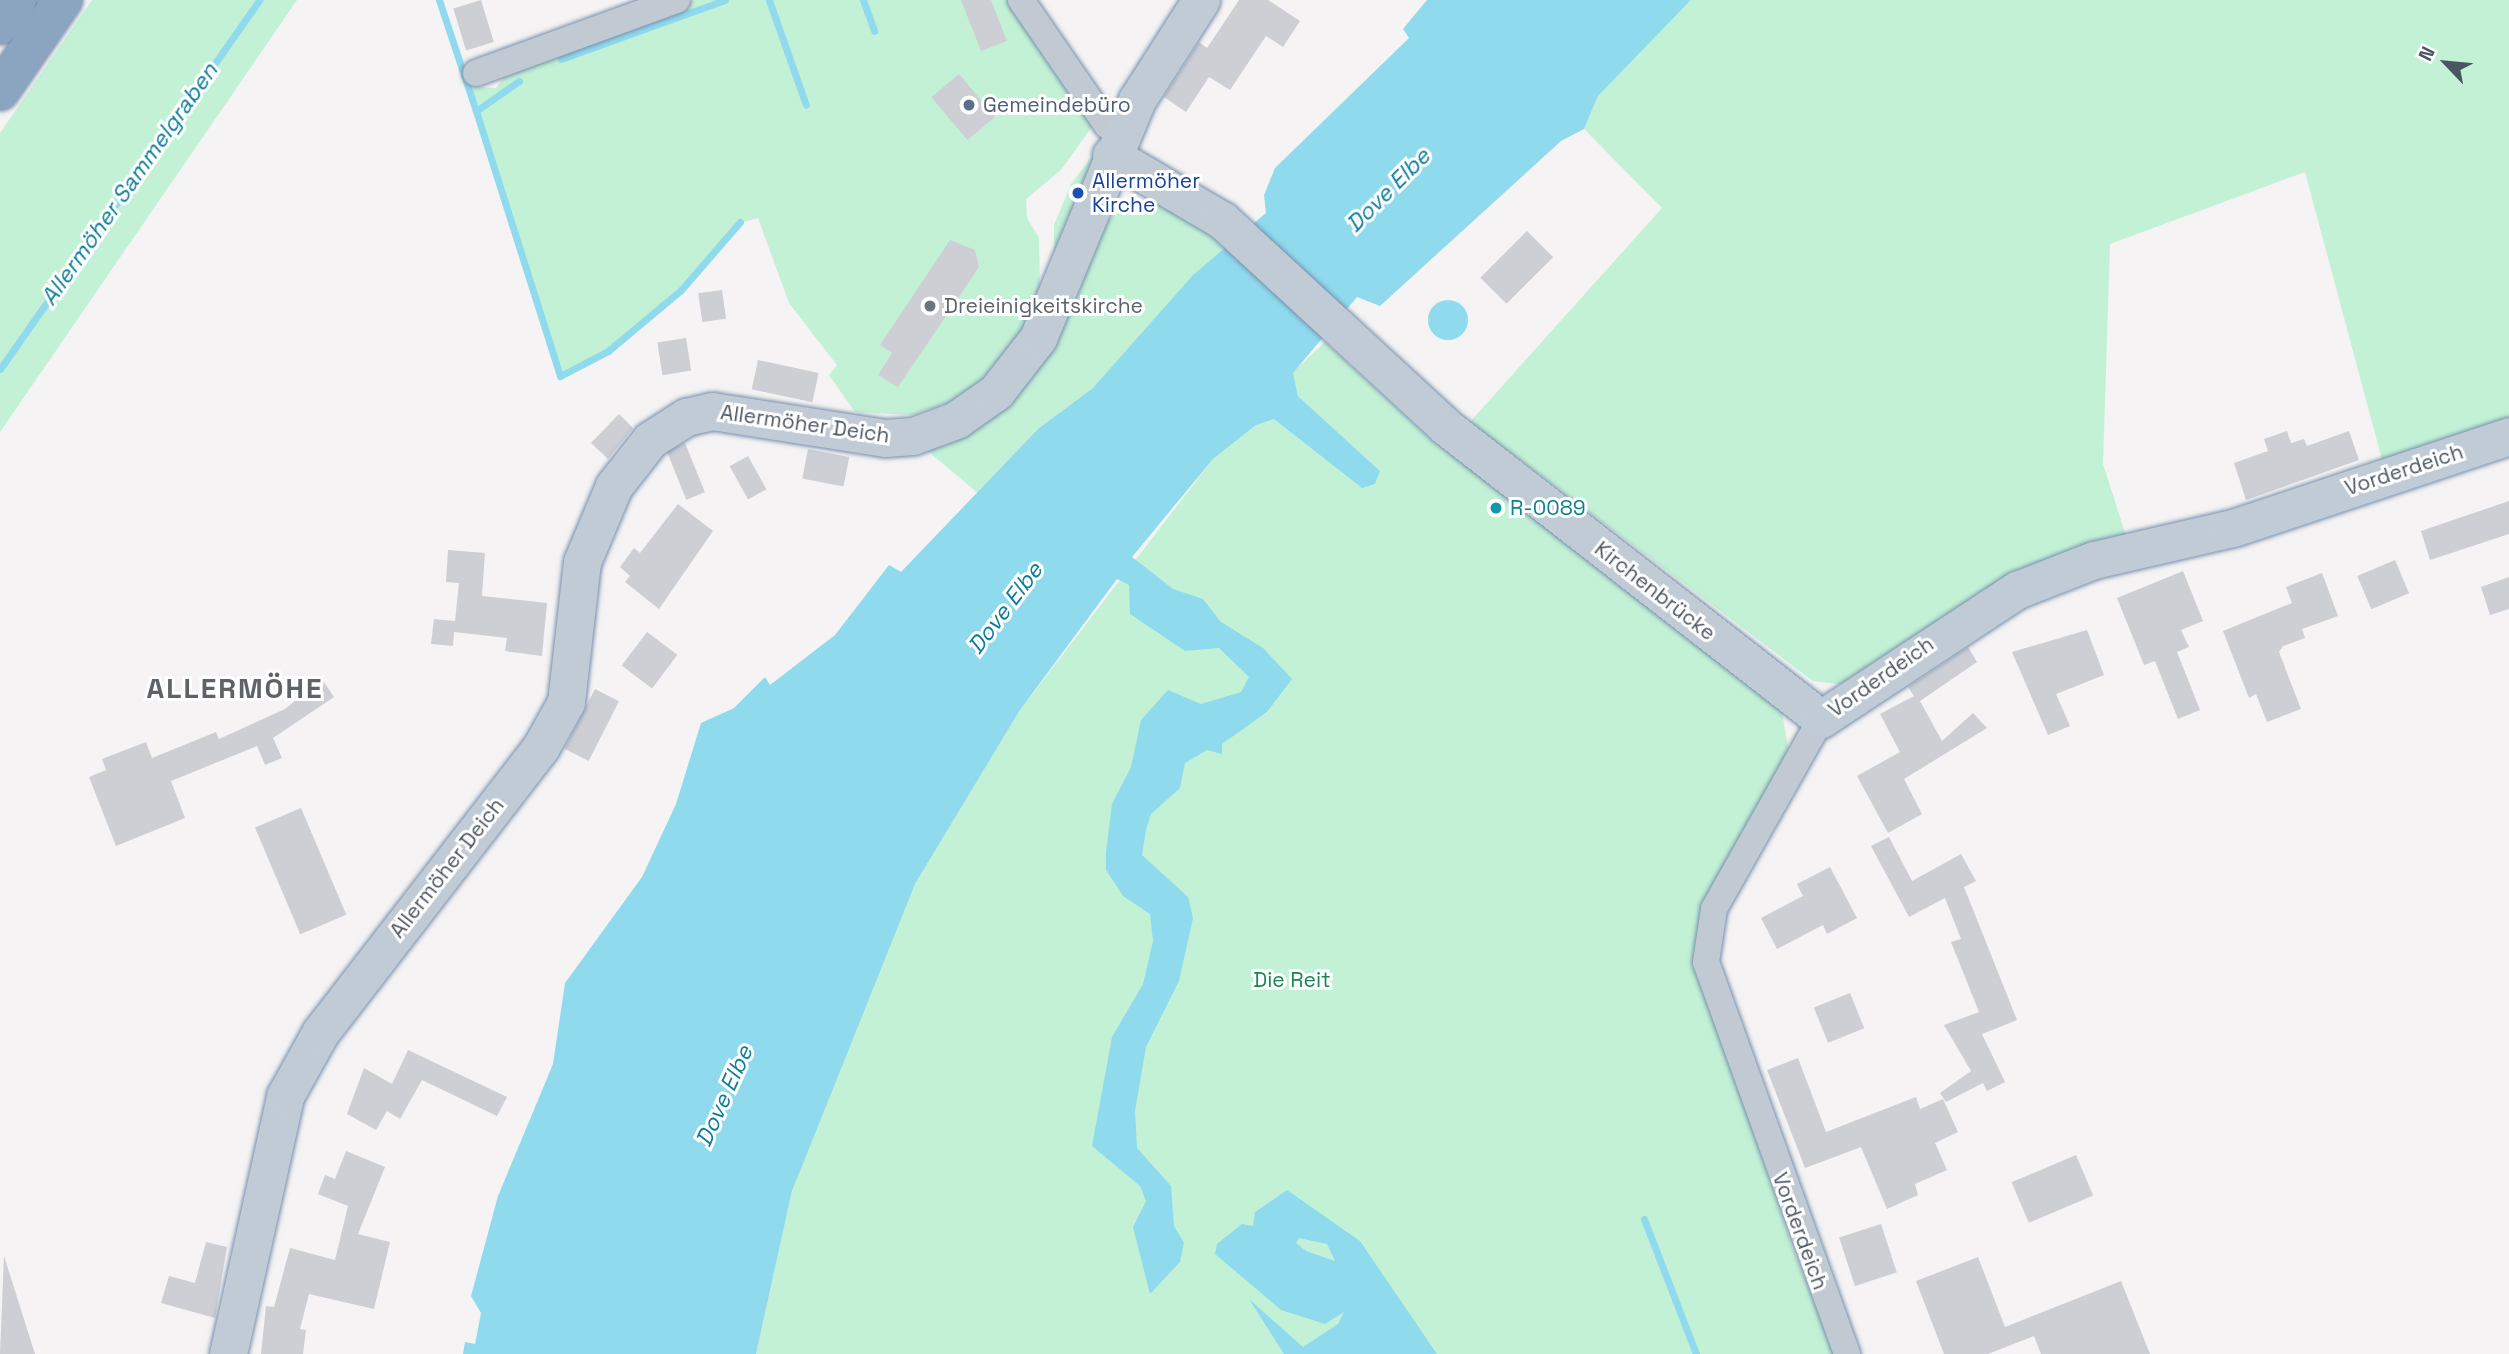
<!DOCTYPE html>
<meta charset="utf-8">
<style>
body{margin:0}
#map{position:relative;width:2509px;height:1354px;overflow:hidden;background:#f5f3f3;font-family:"Space Grotesk",sans-serif}
div>[style]{position:absolute}
.green>*{inset:0;background:#c3f1d5}
.water>*{inset:0;background:#90daee}
.round{border-radius:50%}
.stream>*{height:7px;margin:-3.5px;padding:0 3.5px;transform-origin:3.5px;border-radius:3.5px;background:#90daee}
.building>*{inset:0;background:#cdcfd5;transform-origin:0 0}
.roads{filter:drop-shadow(0 0 2px #7690ad) drop-shadow(0 0 2px #7690ad)}
.street>*{height:26px;margin:-13px;padding:0 13px;transform-origin:13px;border-radius:13px;background:#c1cad2}
.secondary>*{height:37px;margin:-18.5px;padding:0 18.5px;transform-origin:18.5px;border-radius:18.5px;background:#c1cbd6}
.highway>*{height:38px;margin:-19px;padding:0 19px;transform-origin:19px;border-radius:19px;background:#8ba5c1}
.dots>*{width:19px;height:19px;translate:-50% -50%;box-sizing:border-box;border:4px solid #fff;border-radius:50%}
span{translate:-50% -50%;white-space:nowrap;text-align:center;line-height:1.15;-webkit-text-stroke:6px #fff;paint-order:stroke}
.service-label{font-size:21px;color:#4e5e75}
.left{translate:0 -50%;text-align:left}
.transit-label{font-size:21px;color:#164399}
.worship-label{font-size:21px;color:#5b616d}
.street-label{font-size:21px;color:#4a5661}
.culture-label{font-size:21px;color:#0d838f}
.park-label{font-size:21px;color:#17864f}
.water-label{font-size:23px;color:#0c7c9b;font-style:italic}
.district-label{font-size:28px;color:#5f6368;font-weight:700;letter-spacing:2px}
.north{position:absolute;left:2411px;top:28px;width:70px;height:70px;-webkit-text-stroke:5px #fff;paint-order:stroke;rotate:296deg;font-size:19px;font-weight:700;line-height:28px;text-align:center;color:#4a5661}
.north::after{content:'';display:block;margin:auto;width:24px;height:32px;background:#4a5661;clip-path:polygon(50% 0,100% 100%,50% 72%,0 100%)}
</style>
<div id="map">
<div class="green">
<div style="clip-path:polygon(92px 0,297px 0,0 432px,0 133px)"></div>
<div style="clip-path:polygon(695px 0,1012px 0,1093px 125px,1061px 170px,1026px 199px,1027px 218px,1039px 238px,1040px 296px,1018px 340px,966px 397px,912px 415px,855px 412px,829px 375px,837px 365px,789px 303px,758px 218px,740px 223px,681px 290px,608px 351px,559px 379px,464px 76px,476px 73px,480px 87px,496px 88px,513px 65px)"></div>
<div style="clip-path:polygon(1691px 0,2509px 0,2509px 435px,2388px 482px,2305px 172px,2110px 244px,2103px 464px,2127px 539px,1845px 685px,1813px 681px,1470px 422px,1662px 208px,1584px 129px,1598px 96px)"></div>
<div style="clip-path:polygon(1096px 151px,1054px 264px,1054px 225px,1071px 184px)"></div>
<div style="clip-path:polygon(1132px 201px,1172px 207px,1225px 247px,1093px 388px,1039px 428px,979px 494px,923px 447px,954px 434px,1098px 228px)"></div>
<div style="clip-path:polygon(1325px 342px,1428px 437px,1780px 701px,1789px 752px,1696px 962px,1793px 1249px,1835px 1354px,756px 1354px,792px 1191px,851px 1033px,915px 884px,1020px 710px,1213px 459px,1256px 425px,1274px 418px,1380px 471px,1298px 396px,1292px 373px)"></div>
</div>
<div class="water">
<div style="clip-path:polygon(1427px 0,1691px 0,1598px 96px,1584px 129px,1561px 141px,1380px 306px,1357px 297px,1293px 373px,1298px 396px,1380px 471px,1375px 484px,1362px 488px,1274px 419px,1256px 425px,1213px 459px,1132px 557px,1173px 589px,1203px 599px,1221px 622px,1263px 648px,1292px 679px,1267px 712px,1222px 744px,1222px 754px,1207px 750px,1185px 763px,1180px 788px,1151px 814px,1146px 830px,1142px 855px,1188px 897px,1193px 918px,1179px 981px,1146px 1047px,1135px 1111px,1137px 1148px,1171px 1186px,1174px 1226px,1184px 1243px,1180px 1262px,1150px 1294px,1133px 1227px,1146px 1201px,1140px 1186px,1092px 1146px,1112px 1037px,1143px 984px,1153px 941px,1150px 914px,1123px 896px,1106px 870px,1106px 852px,1112px 804px,1131px 767px,1141px 720px,1168px 690px,1201px 704px,1241px 692px,1249px 677px,1219px 648px,1185px 651px,1130px 614px,1129px 585px,1117px 579px,1020px 710px,915px 884px,792px 1191px,756px 1354px,463px 1354px,465px 1342px,475px 1344px,481px 1313px,471px 1296px,498px 1196px,553px 1064px,565px 983px,642px 877px,676px 804px,701px 723px,734px 708px,765px 677px,770px 685px,835px 635px,889px 565px,901px 572px,1039px 428px,1093px 388px,1193px 275px,1266px 213px,1264px 195px,1275px 168px,1409px 38px,1403px 29px)"></div>
<div class="round" style="left:1428px;top:300px;width:40px;height:40px"></div>
<div style="clip-path:polygon(evenodd,1287px 1190px,1360px 1241px,1437px 1354px,1284px 1354px,1249px 1299px,1303px 1347px,1338px 1324px,1344px 1312px,1325px 1324px,1281px 1310px,1215px 1254px,1217px 1244px,1242px 1224px,1253px 1226px,1255px 1212px,1287px 1190px,1299px 1238px,1327px 1244px,1335px 1261px,1306px 1251px,1296px 1243px,1299px 1238px)"></div>
</div>
<div class="stream">
<div style="left:439px;top:0;width:117px;rotate:71.6deg"></div>
<div style="left:769px;top:0;width:111px;rotate:70.6deg"></div>
<div style="left:863px;top:0;width:33px;rotate:70deg"></div>
<div style="left:561px;top:59px;width:174px;rotate:-19.8deg"></div>
<div style="left:519px;top:81px;width:52px;rotate:145.1deg"></div>
<div style="left:476px;top:111px;width:278px;rotate:72.4deg"></div>
<div style="left:560px;top:376px;width:54px;rotate:-27.5deg"></div>
<div style="left:608px;top:351px;width:95px;rotate:-39.9deg"></div>
<div style="left:681px;top:290px;width:90px;rotate:-49.1deg"></div>
<div style="left:0;top:369px;width:451px;rotate:-54.9deg"></div>
<div style="left:1644px;top:1219px;width:145px;rotate:68.9deg"></div>
</div>
<div class="building">
<div style="left:481px;top:0;width:44px;height:29px;rotate:73deg"></div>
<div style="clip-path:polygon(961px 0,991px 0,1007px 41px,981px 51px)"></div>
<div style="clip-path:polygon(1239px 0,1268px 0,1300px 21px,1283px 47px,1266px 36px,1230px 90px,1209px 77px,1186px 112px,1164px 97px,1199px 42px,1207px 48px)"></div>
<div style="left:959px;top:74px;width:56px;height:36px;rotate:50deg"></div>
<div style="left:1527px;top:231px;width:37px;height:66px;rotate:45deg"></div>
<div style="clip-path:polygon(950px 240px,975px 250px,979px 267px,898px 387px,878px 375px,892px 353px,880px 345px)"></div>
<div style="left:722px;top:290px;width:29px;height:24px;rotate:82deg"></div>
<div style="left:686px;top:338px;width:33px;height:29px;rotate:81deg"></div>
<div style="left:758px;top:360px;width:62px;height:30px;rotate:12deg"></div>
<div style="clip-path:polygon(619px 414px,633px 428px,608px 459px,591px 443px)"></div>
<div style="clip-path:polygon(2287px 431px,2291px 443px,2304px 439px,2307px 446px,2349px 431px,2359px 460px,2246px 500px,2234px 463px,2268px 451px,2264px 439px)"></div>
<div style="left:685px;top:443px;width:53px;height:20px;rotate:68deg"></div>
<div style="left:808px;top:449px;width:42px;height:30px;rotate:11deg"></div>
<div style="left:748px;top:456px;width:38px;height:21px;rotate:61deg"></div>
<div style="clip-path:polygon(2509px 501px,2509px 534px,2430px 560px,2421px 531px)"></div>
<div style="clip-path:polygon(678px 504px,713px 531px,659px 609px,625px 582px,630px 576px,620px 567px,634px 548px,640px 553px)"></div>
<div style="clip-path:polygon(448px 550px,485px 553px,482px 596px,547px 603px,542px 656px,505px 651px,507px 638px,454px 632px,453px 646px,431px 644px,434px 619px,455px 621px,459px 583px,446px 582px)"></div>
<div style="left:2395px;top:560px;width:36px;height:41px;rotate:67deg"></div>
<div style="clip-path:polygon(2183px 571px,2203px 621px,2181px 630px,2189px 647px,2177px 652px,2200px 710px,2178px 719px,2155px 661px,2144px 665px,2117px 598px)"></div>
<div style="clip-path:polygon(2322px 573px,2338px 616px,2302px 629px,2305px 638px,2283px 646px,2279px 652px,2301px 709px,2267px 722px,2256px 694px,2249px 698px,2223px 631px,2292px 603px,2286px 587px)"></div>
<div style="clip-path:polygon(2509px 577px,2509px 609px,2490px 615px,2481px 587px)"></div>
<div style="clip-path:polygon(2087px 630px,2104px 675px,2056px 694px,2070px 726px,2048px 735px,2012px 652px)"></div>
<div style="left:647px;top:632px;width:38px;height:42px;rotate:37deg"></div>
<div style="clip-path:polygon(1968px 647px,1977px 662px,1920px 701px,1942px 741px,1973px 713px,1987px 728px,1904px 779px,1922px 814px,1888px 833px,1857px 776px,1900px 752px,1880px 714px,1914px 696px,1908px 687px)"></div>
<div style="clip-path:polygon(322px 679px,334px 697px,273px 738px,282px 758px,265px 765px,257px 746px,171px 781px,185px 818px,116px 846px,89px 777px,106px 770px,102px 759px,146px 742px,152px 758px,216px 732px,219px 739px,285px 709px)"></div>
<div style="left:595px;top:689px;width:27px;height:67px;rotate:27deg"></div>
<div style="left:301px;top:808px;width:116px;height:50px;rotate:67deg"></div>
<div style="clip-path:polygon(1889px 837px,1912px 881px,1961px 854px,1976px 881px,1964px 887px,2017px 1020px,1982px 1034px,2005px 1082px,1987px 1091px,1983px 1083px,1946px 1102px,1940px 1093px,1971px 1071px,1944px 1025px,1979px 1012px,1951px 942px,1961px 939px,1945px 898px,1909px 917px,1871px 846px)"></div>
<div style="clip-path:polygon(1830px 867px,1857px 918px,1827px 934px,1823px 925px,1777px 949px,1761px 918px,1803px 896px,1797px 884px)"></div>
<div style="left:1850px;top:993px;width:38px;height:39px;rotate:68deg"></div>
<div style="clip-path:polygon(408px 1050px,507px 1097px,497px 1116px,422px 1080px,400px 1119px,387px 1111px,376px 1130px,347px 1114px,364px 1068px,392px 1084px)"></div>
<div style="clip-path:polygon(1798px 1058px,1826px 1132px,1916px 1097px,1920px 1109px,1943px 1099px,1958px 1132px,1935px 1143px,1947px 1170px,1915px 1184px,1918px 1195px,1887px 1209px,1861px 1147px,1805px 1168px,1767px 1070px)"></div>
<div style="clip-path:polygon(346px 1151px,385px 1167px,358px 1234px,390px 1242px,374px 1309px,309px 1294px,300px 1329px,306px 1330px,303px 1354px,261px 1354px,266px 1306px,274px 1307px,290px 1248px,335px 1260px,348px 1206px,318px 1194px,325px 1175px,335px 1179px)"></div>
<div style="left:2076px;top:1155px;width:44px;height:70px;rotate:67deg"></div>
<div style="left:1881px;top:1224px;width:51px;height:44px;rotate:72deg"></div>
<div style="clip-path:polygon(206px 1242px,227px 1247px,215px 1318px,161px 1303px,169px 1276px,195px 1283px)"></div>
<div style="clip-path:polygon(4px 1256px,35px 1354px,0 1354px)"></div>
<div style="clip-path:polygon(1978px 1257px,2005px 1327px,2121px 1281px,2150px 1354px,2041px 1354px,2034px 1336px,1988px 1354px,1944px 1354px,1916px 1281px)"></div>
</div>
<div class="roads">
<div class="street">
<div style="left:1021px;top:0;width:152px;rotate:55.5deg"></div>
<div style="left:1107px;top:125px;width:17px;rotate:33deg"></div>
<div style="left:476px;top:73px;width:214px;rotate:-20deg"></div>
<div style="left:1821px;top:719px;width:218px;rotate:119.4deg"></div>
<div style="left:1714px;top:909px;width:54px;rotate:98.6deg"></div>
<div style="left:1706px;top:962px;width:417px;rotate:70.2deg"></div>
</div>
<div class="secondary">
<div style="left:1111px;top:155px;width:129px;rotate:30.4deg"></div>
<div style="left:1222px;top:220px;width:304px;rotate:42.7deg"></div>
<div style="left:1445px;top:426px;width:477px;rotate:37.9deg"></div>
<div style="left:1821px;top:719px;width:235px;rotate:-33.4deg"></div>
<div style="left:2017px;top:590px;width:83px;rotate:-21.3deg"></div>
<div style="left:2094px;top:560px;width:143px;rotate:-13deg"></div>
<div style="left:2233px;top:528px;width:291px;rotate:-18.4deg"></div>
<div style="left:228px;top:1354px;width:264px;rotate:-77.5deg"></div>
<div style="left:285px;top:1096px;width:72px;rotate:-60.9deg"></div>
<div style="left:320px;top:1033px;width:361px;rotate:-52.3deg"></div>
<div style="left:541px;top:747px;width:51px;rotate:-60.9deg"></div>
<div style="left:566px;top:702px;width:141px;rotate:-83.5deg"></div>
<div style="left:582px;top:562px;width:82px;rotate:-67.2deg"></div>
<div style="left:614px;top:486px;width:58px;rotate:-52deg"></div>
<div style="left:650px;top:440px;width:43px;rotate:-32.6deg"></div>
<div style="left:686px;top:417px;width:27px;rotate:-13deg"></div>
<div style="left:712px;top:411px;width:175px;rotate:8.9deg"></div>
<div style="left:885px;top:438px;width:28px;rotate:-4deg"></div>
<div style="left:913px;top:436px;width:46px;rotate:-20.4deg"></div>
<div style="left:956px;top:420px;width:49px;rotate:-35deg"></div>
<div style="left:996px;top:392px;width:68px;rotate:-52.1deg"></div>
<div style="left:1038px;top:338px;width:258px;rotate:-67.4deg"></div>
<div style="left:1137px;top:100px;width:119px;rotate:-57.4deg"></div>
</div>
<div class="highway">
<div style="left:0;top:25px;width:30px;rotate:-56deg"></div>
<div style="left:0;top:91px;width:111px;rotate:-55.3deg"></div>
</div>
</div>
<div class="dots">
<div style="left:969px;top:105px;background:#5c6f8a"></div>
<div style="left:1078px;top:193px;background:#1a4fb4"></div>
<div style="left:930px;top:306px;background:#6b7280"></div>
<div style="left:1496px;top:508px;background:#0f9aa8"></div>
</div>
<div class="service-label">
<span class="left" style="left:983px;top:105px">Gemeindebüro</span>
</div>
<div class="transit-label">
<span class="left" style="left:1092px;top:193px">Allermöher<br>Kirche</span>
</div>
<div class="worship-label">
<span class="left" style="left:944px;top:306px">Dreieinigkeitskirche</span>
</div>
<div class="street-label">
<span style="left:805px;top:424px;rotate:8deg">Allermöher Deich</span>
<span style="left:2404px;top:470px;rotate:-18deg">Vorderdeich</span>
<span style="left:1655px;top:591px;rotate:38deg">Kirchenbrücke</span>
<span style="left:1881px;top:677px;rotate:-35deg">Vorderdeich</span>
<span style="left:447px;top:868px;rotate:-52deg">Allermöher Deich</span>
<span style="left:1800px;top:1231px;rotate:70deg">Vorderdeich</span>
</div>
<div class="culture-label">
<span class="left" style="left:1510px;top:508px">R-0089</span>
</div>
<div class="park-label">
<span style="left:1292px;top:980px">Die Reit</span>
</div>
<div class="water-label">
<span style="left:129px;top:184px;rotate:-55deg">Allermöher Sammelgraben</span>
<span style="left:1388px;top:190px;rotate:-45deg">Dove Elbe</span>
<span style="left:1005px;top:608px;rotate:-53deg">Dove Elbe</span>
<span style="left:724px;top:1096px;rotate:-66deg">Dove Elbe</span>
</div>
<div class="district-label">
<span style="left:235px;top:688px">ALLERMÖHE</span>
</div>
<div class="north">N</div>
</div>
